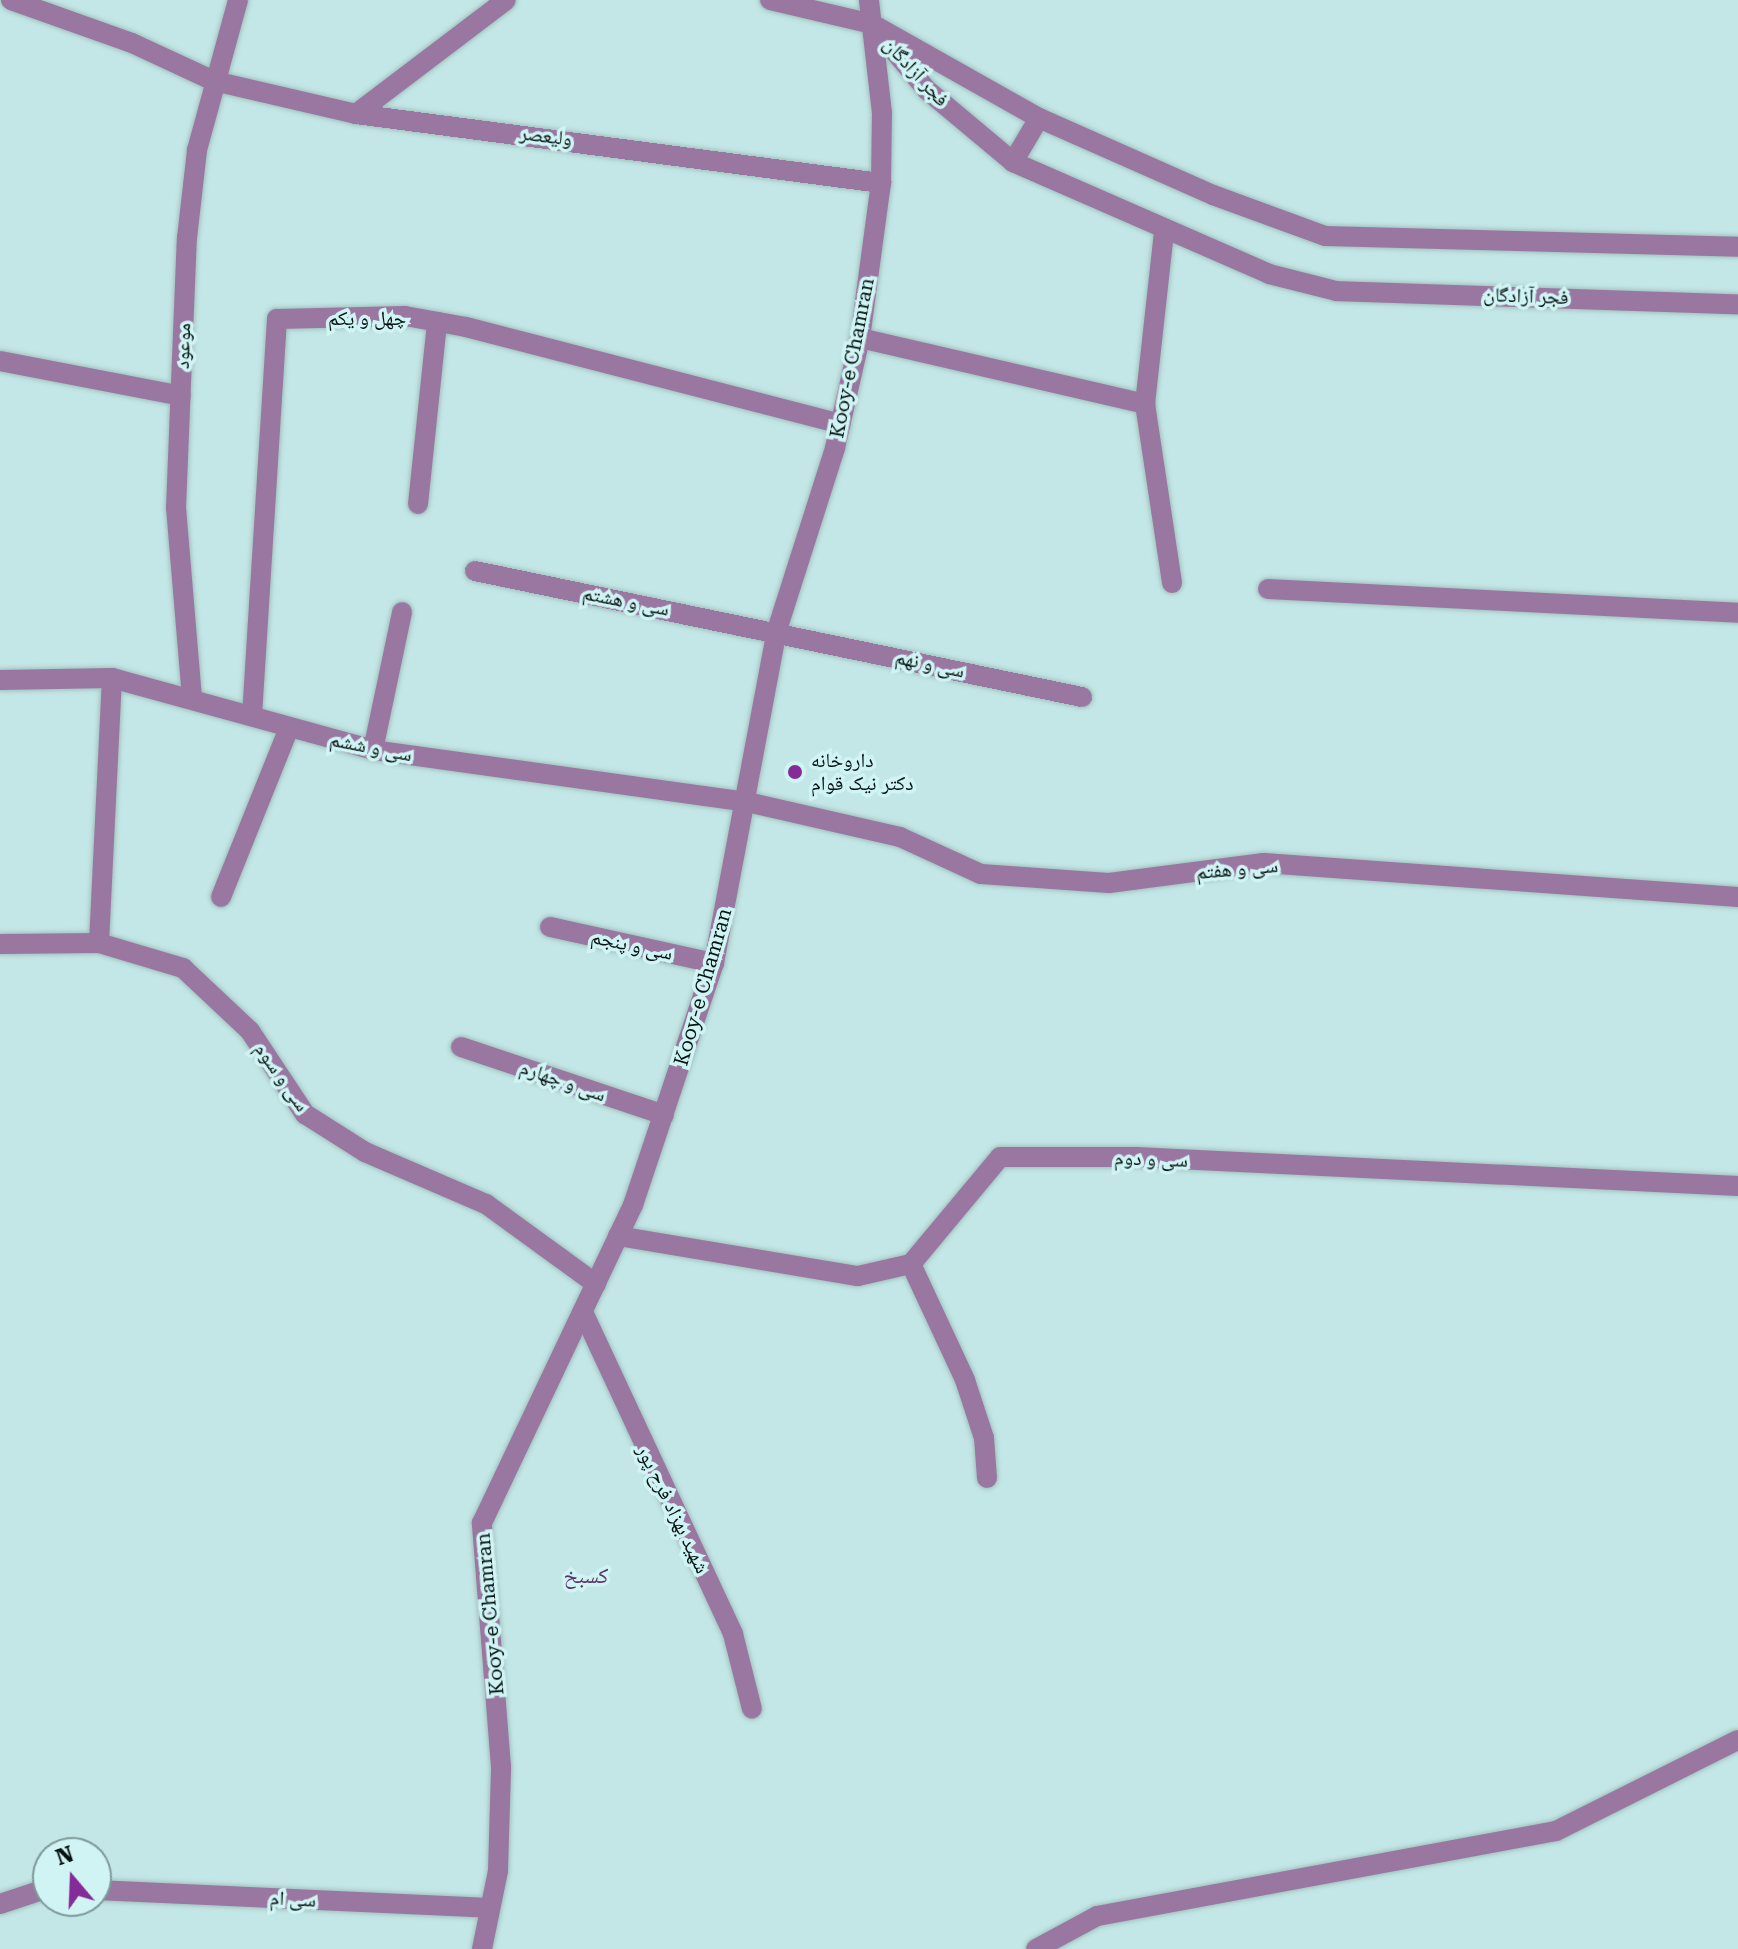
<!DOCTYPE html>
<meta charset="utf-8">
<style>
body{margin:0}
#map{position:relative;width:1738px;height:1949px;overflow:hidden;background:#c3e7e6;font-family:"Roboto Serif","Noto Naskh Arabic",serif}
div>[style]{position:absolute}
.roads{filter:drop-shadow(0 0 2px #a1c1c0) drop-shadow(0 0 2px #a1c1c0)}
.minor>*{height:20px;margin:-10px;padding:0 10px;transform-origin:10px;border-radius:10px;background:#9977a0}
.dots>*{width:22px;height:22px;translate:-50% -50%;box-sizing:border-box;border:4px solid #cff4f3;border-radius:50%}
span{translate:-50% -50%;white-space:nowrap;text-align:center;line-height:1.15;-webkit-text-stroke:7px #cff4f3;paint-order:stroke}
.street-label{font-size:20px;color:#051212}
.poi-label{font-size:20px;color:#051212}
.left{translate:0 -50%;text-align:left}
.neighbourhood-label{font-size:22px;color:#5e3368}
.north{position:absolute;left:32px;top:1837px;width:80px;height:80px;box-sizing:border-box;background:#cff4f3;border:2px solid #7e9a99;border-radius:50%;rotate:341deg;font-size:22px;font-weight:700;line-height:32px;text-align:center;color:#051212}
.north::after{content:'';display:block;margin:auto;width:28px;height:36px;background:#852b97;clip-path:polygon(50% 0,100% 100%,50% 72%,0 100%)}
</style>
<div id="map">
<div class="roads">
<div class="minor">
<div style="left:11px;top:0;width:128px;rotate:19.6deg"></div>
<div style="left:132px;top:43px;width:90px;rotate:24.9deg"></div>
<div style="left:214px;top:81px;width:146px;rotate:13.1deg"></div>
<div style="left:356px;top:114px;width:530px;rotate:7.49deg"></div>
<div style="left:770px;top:0;width:105px;rotate:13.2deg"></div>
<div style="left:872px;top:24px;width:192px;rotate:29.4deg"></div>
<div style="left:1039px;top:118px;width:190px;rotate:23.9deg"></div>
<div style="left:1213px;top:195px;width:119px;rotate:20.1deg"></div>
<div style="left:1325px;top:236px;width:413px;rotate:1.5deg"></div>
<div style="left:879px;top:33px;width:75px;rotate:49.9deg"></div>
<div style="left:927px;top:90px;width:112px;rotate:39.9deg"></div>
<div style="left:1013px;top:162px;width:279px;rotate:23.6deg"></div>
<div style="left:1269px;top:274px;width:69px;rotate:14.2deg"></div>
<div style="left:1336px;top:291px;width:402px;rotate:1.9deg"></div>
<div style="left:356px;top:114px;width:188px;rotate:-37.2deg"></div>
<div style="left:1013px;top:162px;width:51px;rotate:-59.4deg"></div>
<div style="left:860px;top:338px;width:293px;rotate:13deg"></div>
<div style="left:1145px;top:404px;width:181px;rotate:81.4deg"></div>
<div style="left:0;top:361px;width:184px;rotate:10.9deg"></div>
<div style="left:1145px;top:404px;width:173px;rotate:-83.7deg"></div>
<div style="left:418px;top:504px;width:183px;rotate:-84deg"></div>
<div style="left:475px;top:571px;width:620px;rotate:11.73deg"></div>
<div style="left:1268px;top:589px;width:471px;rotate:2.9deg"></div>
<div style="left:0;top:680px;width:112px;rotate:-1deg"></div>
<div style="left:112px;top:678px;width:271px;rotate:15.4deg"></div>
<div style="left:373px;top:750px;width:378px;rotate:7.9deg"></div>
<div style="left:747px;top:802px;width:157px;rotate:12.9deg"></div>
<div style="left:900px;top:837px;width:89px;rotate:24.6deg"></div>
<div style="left:981px;top:874px;width:128px;rotate:4deg"></div>
<div style="left:1109px;top:883px;width:156px;rotate:-7.4deg"></div>
<div style="left:1264px;top:863px;width:475px;rotate:4.1deg"></div>
<div style="left:192px;top:698px;width:191px;rotate:-94.8deg"></div>
<div style="left:176px;top:508px;width:270px;rotate:-87.7deg"></div>
<div style="left:187px;top:238px;width:89px;rotate:-83.5deg"></div>
<div style="left:197px;top:150px;width:156px;rotate:-74.7deg"></div>
<div style="left:252px;top:716px;width:398px;rotate:-86.4deg"></div>
<div style="left:277px;top:319px;width:128px;rotate:-1.3deg"></div>
<div style="left:405px;top:316px;width:62px;rotate:10.2deg"></div>
<div style="left:466px;top:327px;width:387px;rotate:14.5deg"></div>
<div style="left:373px;top:750px;width:141px;rotate:-78.1deg"></div>
<div style="left:221px;top:897px;width:182px;rotate:-68.1deg"></div>
<div style="left:550px;top:927px;width:168px;rotate:12.4deg"></div>
<div style="left:99px;top:943px;width:265px;rotate:-87.2deg"></div>
<div style="left:0;top:944px;width:99px;rotate:-0.6deg"></div>
<div style="left:99px;top:943px;width:88px;rotate:16.6deg"></div>
<div style="left:183px;top:968px;width:92px;rotate:43.2deg"></div>
<div style="left:250px;top:1031px;width:100px;rotate:56.5deg"></div>
<div style="left:305px;top:1114px;width:71px;rotate:32.3deg"></div>
<div style="left:365px;top:1152px;width:132px;rotate:23.3deg"></div>
<div style="left:486px;top:1204px;width:136px;rotate:36deg"></div>
<div style="left:461px;top:1047px;width:214px;rotate:18.5deg"></div>
<div style="left:618px;top:1236px;width:243px;rotate:9.5deg"></div>
<div style="left:858px;top:1276px;width:54px;rotate:-12.8deg"></div>
<div style="left:911px;top:1264px;width:139px;rotate:-50.2deg"></div>
<div style="left:1000px;top:1157px;width:136px"></div>
<div style="left:1136px;top:1157px;width:603px;rotate:2.76deg"></div>
<div style="left:911px;top:1264px;width:128px;rotate:65deg"></div>
<div style="left:965px;top:1380px;width:61px;rotate:71.9deg"></div>
<div style="left:984px;top:1438px;width:40px;rotate:85.7deg"></div>
<div style="left:583px;top:1312px;width:355px;rotate:65deg"></div>
<div style="left:733px;top:1634px;width:77px;rotate:75.8deg"></div>
<div style="left:96px;top:1890px;width:394px;rotate:2.6deg"></div>
<div style="left:0;top:1904px;width:51px;rotate:-18.4deg"></div>
<div style="left:482px;top:1949px;width:80px;rotate:-78.4deg"></div>
<div style="left:498px;top:1871px;width:104px;rotate:-88.3deg"></div>
<div style="left:501px;top:1767px;width:245px;rotate:-94.5deg"></div>
<div style="left:482px;top:1523px;width:352px;rotate:-64.6deg"></div>
<div style="left:633px;top:1205px;width:255px;rotate:-71.5deg"></div>
<div style="left:714px;top:963px;width:339px;rotate:-79.3deg"></div>
<div style="left:777px;top:630px;width:191px;rotate:-72.3deg"></div>
<div style="left:835px;top:448px;width:113px;rotate:-77.2deg"></div>
<div style="left:860px;top:338px;width:156px;rotate:-82.3deg"></div>
<div style="left:881px;top:183px;width:70px;rotate:-89.2deg"></div>
<div style="left:882px;top:113px;width:114px;rotate:-96.6deg"></div>
<div style="left:1036px;top:1949px;width:69px;rotate:-28.4deg"></div>
<div style="left:1097px;top:1916px;width:467px;rotate:-10.5deg"></div>
<div style="left:1556px;top:1831px;width:203px;rotate:-26.6deg"></div>
</div>
</div>
<div class="dots">
<div style="left:795px;top:772px;background:#852b97"></div>
</div>
<div class="street-label">
<span style="left:916px;top:72px;rotate:47deg">فجر آزادگان</span>
<span style="left:546px;top:136px;rotate:7deg">ولیعصر</span>
<span style="left:1526px;top:296px;rotate:2deg">فجر آزادگان</span>
<span style="left:367px;top:318px">چهل و یکم</span>
<span style="left:183px;top:346px;rotate:-88deg">موعود</span>
<span style="left:852px;top:358px;rotate:-79deg">Kooy-e Chamran</span>
<span style="left:626px;top:601px;rotate:11deg">سی و هشتم</span>
<span style="left:930px;top:664px;rotate:12deg">سی و نهم</span>
<span style="left:371px;top:747px;rotate:11deg">سی و ششم</span>
<span style="left:1237px;top:869px;rotate:-5deg">سی و هفتم</span>
<span style="left:632px;top:945px;rotate:12deg">سی و پنجم</span>
<span style="left:703px;top:987px;rotate:-74deg">Kooy-e Chamran</span>
<span style="left:282px;top:1077px;rotate:55deg">سی و سوم</span>
<span style="left:563px;top:1081px;rotate:19deg">سی و چهارم</span>
<span style="left:1151px;top:1159px;rotate:2deg">سی و دوم</span>
<span style="left:673px;top:1509px;rotate:64deg">شهید بهزاد فرح پور</span>
<span style="left:490px;top:1614px;rotate:-95deg">Kooy-e Chamran</span>
<span style="left:293px;top:1899px;rotate:3deg">سی ام</span>
</div>
<div class="poi-label">
<span class="left" style="left:811px;top:772px">داروخانه<br>دکتر نیک قوام</span>
</div>
<div class="neighbourhood-label">
<span style="left:586px;top:1576px">کسبخ</span>
</div>
<div class="north">N</div>
</div>
